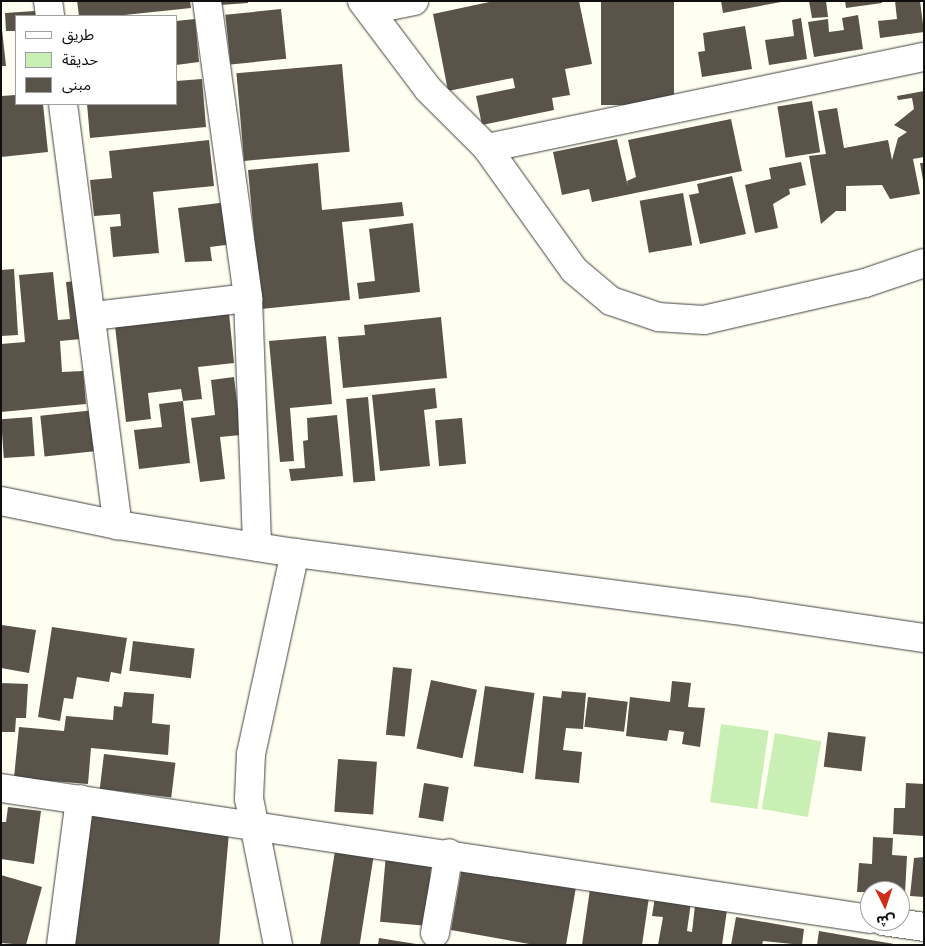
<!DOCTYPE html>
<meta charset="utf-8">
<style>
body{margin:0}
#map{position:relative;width:925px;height:946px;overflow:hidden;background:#fffff1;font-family:Georgia,"Noto Sans Arabic",serif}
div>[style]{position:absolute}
.green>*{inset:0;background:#caefb5;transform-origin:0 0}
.building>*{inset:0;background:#59534a;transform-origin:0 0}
.roads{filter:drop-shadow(0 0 1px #424242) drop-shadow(0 0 1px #424242)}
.minor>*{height:28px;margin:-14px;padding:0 14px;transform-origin:14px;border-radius:14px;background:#fff}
span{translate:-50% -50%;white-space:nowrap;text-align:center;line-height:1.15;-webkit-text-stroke:5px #fff;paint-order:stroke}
.frame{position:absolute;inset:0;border:2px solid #0f0f0f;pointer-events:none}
.legend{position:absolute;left:15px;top:15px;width:162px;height:90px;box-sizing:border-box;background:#fff;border:1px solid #9f9f9f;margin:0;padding:6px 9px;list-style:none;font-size:15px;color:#0f0f0f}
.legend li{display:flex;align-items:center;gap:10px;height:25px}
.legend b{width:25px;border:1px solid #9f9f9f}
.north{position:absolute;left:860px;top:881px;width:50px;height:50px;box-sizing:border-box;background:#fff;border:1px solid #9f9f9f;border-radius:50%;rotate:176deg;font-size:14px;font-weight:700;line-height:20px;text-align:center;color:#0f0f0f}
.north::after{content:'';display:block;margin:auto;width:18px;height:22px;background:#d02d16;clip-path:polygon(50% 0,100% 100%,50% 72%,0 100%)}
</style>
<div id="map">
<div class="green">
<div style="left:721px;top:724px;width:48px;height:79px;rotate:8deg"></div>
<div style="left:775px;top:733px;width:47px;height:77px;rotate:10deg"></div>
</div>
<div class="building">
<div style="clip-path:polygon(77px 1px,190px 1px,191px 8px,115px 16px,79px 16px)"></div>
<div style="clip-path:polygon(220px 1px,248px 1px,248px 3px,220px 5px)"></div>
<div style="clip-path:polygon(494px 1px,579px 1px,592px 64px,565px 69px,570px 95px,552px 98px,554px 110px,482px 125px,476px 96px,515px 88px,513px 78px,448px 91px,433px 14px)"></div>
<div style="left:601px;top:1px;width:73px;height:104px"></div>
<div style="clip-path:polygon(721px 1px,781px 1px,781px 2px,723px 13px)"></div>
<div style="clip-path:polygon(809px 1px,826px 1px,828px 17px,812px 18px)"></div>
<div style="clip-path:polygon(845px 1px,882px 1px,882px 3px,846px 8px)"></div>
<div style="clip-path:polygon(895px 1px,920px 1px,924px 32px,880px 38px,878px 21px,897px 19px)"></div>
<div style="left:281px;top:9px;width:50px;height:56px;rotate:84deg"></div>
<div style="clip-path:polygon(35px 11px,35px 16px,16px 16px,16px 31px,6px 31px,5px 13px)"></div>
<div style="clip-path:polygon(858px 15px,863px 49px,814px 57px,808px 22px,828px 19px,829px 32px,844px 30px,842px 18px)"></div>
<div style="clip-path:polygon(801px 18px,807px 59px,769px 65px,765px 40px,794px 36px,792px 20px)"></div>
<div style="clip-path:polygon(195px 19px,199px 62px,176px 65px,176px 21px)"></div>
<div style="clip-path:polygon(1px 20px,6px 66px,1px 66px)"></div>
<div style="clip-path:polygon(745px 26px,752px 69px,702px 77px,698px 52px,705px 51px,703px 33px)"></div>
<div style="left:342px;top:64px;width:88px;height:106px;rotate:85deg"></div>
<div style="clip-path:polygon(202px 79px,206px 127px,90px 138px,87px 104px,176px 104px,176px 81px)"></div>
<div style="clip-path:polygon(924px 91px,924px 157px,913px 159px,920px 194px,890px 199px,882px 185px,846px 186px,846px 211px,836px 211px,821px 224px,809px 156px,826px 154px,818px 111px,837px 108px,844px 148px,888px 140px,892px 160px,898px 138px,907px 132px,894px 125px,914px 109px,912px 98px,898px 100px,897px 96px)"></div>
<div style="clip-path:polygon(16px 95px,16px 104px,43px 104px,48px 152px,1px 157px,1px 96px)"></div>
<div style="left:812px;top:101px;width:52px;height:35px;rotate:81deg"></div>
<div style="clip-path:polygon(731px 119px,742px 171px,592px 202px,589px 189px,562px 195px,553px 152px,617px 139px,628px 187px,627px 181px,636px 177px,628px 140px)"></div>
<div style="clip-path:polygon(209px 140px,214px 186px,153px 192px,159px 253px,113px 257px,110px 227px,121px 226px,120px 214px,94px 216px,90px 180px,112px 178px,109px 151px)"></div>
<div style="clip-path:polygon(801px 162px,806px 185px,789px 189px,790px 194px,773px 204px,778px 228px,755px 233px,745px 185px,771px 179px,769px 168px)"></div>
<div style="clip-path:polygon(318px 163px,322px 210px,402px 202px,404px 216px,342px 222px,350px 300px,261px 309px,248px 170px)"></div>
<div style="clip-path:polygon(920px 163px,924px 163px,924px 180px,923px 180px)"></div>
<div style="clip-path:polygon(732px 176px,746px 234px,700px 244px,689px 195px,699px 193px,697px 184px)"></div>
<div style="left:683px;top:193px;width:53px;height:44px;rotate:80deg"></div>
<div style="clip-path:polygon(228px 202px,233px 244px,210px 247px,212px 261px,185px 262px,178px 208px)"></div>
<div style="clip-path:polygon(413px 223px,420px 292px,359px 299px,357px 283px,375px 281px,369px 229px)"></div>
<div style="clip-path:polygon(14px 269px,18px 335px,1px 336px,1px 270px)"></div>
<div style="clip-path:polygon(53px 272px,58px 320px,70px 319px,66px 282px,76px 281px,81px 339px,60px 341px,62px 372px,83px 371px,86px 404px,1px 412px,1px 344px,25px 342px,19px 275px)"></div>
<div style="clip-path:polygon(229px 313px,234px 363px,198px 367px,202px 399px,183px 401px,181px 389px,148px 393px,151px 419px,126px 422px,115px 326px)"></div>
<div style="clip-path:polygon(441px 317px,447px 378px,343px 388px,338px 337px,365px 335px,364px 325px)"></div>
<div style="clip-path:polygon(326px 336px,332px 404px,290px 408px,294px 461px,280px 462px,269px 341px)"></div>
<div style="clip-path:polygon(234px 377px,241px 435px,220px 437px,225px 479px,200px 482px,191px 418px,215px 415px,211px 380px)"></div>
<div style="clip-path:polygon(435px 388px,437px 408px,424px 410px,430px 466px,380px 471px,372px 395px)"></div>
<div style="left:368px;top:397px;width:84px;height:22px;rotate:85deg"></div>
<div style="clip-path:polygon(183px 401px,190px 463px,139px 469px,134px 430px,162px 427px,159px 404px)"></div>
<div style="left:95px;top:410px;width:41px;height:55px;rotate:84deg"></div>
<div style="clip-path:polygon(337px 415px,343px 476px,291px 481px,289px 469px,305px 468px,303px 441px,308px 440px,307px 418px)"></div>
<div style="left:32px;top:417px;width:39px;height:31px;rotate:86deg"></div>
<div style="left:462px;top:418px;width:46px;height:27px;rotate:85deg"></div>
<div style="clip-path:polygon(2px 625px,36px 630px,29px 673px,1px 668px)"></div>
<div style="clip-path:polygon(52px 627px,127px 638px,121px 674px,111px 672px,109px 682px,77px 677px,73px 699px,64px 698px,60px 721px,38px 717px)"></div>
<div style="left:133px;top:641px;width:62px;height:30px;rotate:7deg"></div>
<div style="left:393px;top:667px;width:19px;height:68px;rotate:6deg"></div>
<div style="left:431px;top:680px;width:47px;height:70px;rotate:12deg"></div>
<div style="clip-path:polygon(672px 681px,691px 683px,688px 707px,705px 708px,700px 747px,682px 744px,684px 732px,669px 730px,667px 741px,626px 736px,630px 697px,670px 702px)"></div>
<div style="clip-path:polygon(1px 683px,28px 684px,26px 718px,16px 718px,15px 732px,1px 732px)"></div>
<div style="left:485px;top:686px;width:50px;height:81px;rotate:8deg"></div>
<div style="clip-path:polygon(562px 691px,586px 693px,583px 729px,566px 728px,563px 750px,582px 752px,579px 783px,535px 779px,543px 696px,561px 698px)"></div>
<div style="clip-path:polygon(124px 692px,154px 694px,152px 723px,170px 725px,168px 755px,91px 748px,88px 784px,14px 778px,19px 727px,64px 731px,66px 716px,113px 720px,114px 706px,122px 707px)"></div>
<div style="left:588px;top:697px;width:40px;height:30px;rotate:7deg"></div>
<div style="left:828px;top:732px;width:38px;height:35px;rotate:7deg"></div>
<div style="left:104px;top:754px;width:72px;height:35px;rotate:7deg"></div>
<div style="left:338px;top:759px;width:39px;height:53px;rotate:4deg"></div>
<div style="left:424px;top:783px;width:25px;height:35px;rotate:9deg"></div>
<div style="clip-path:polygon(906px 783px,924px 784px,924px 836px,893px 834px,894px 808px,905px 808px)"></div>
<div style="clip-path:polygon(8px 807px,41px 811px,34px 864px,1px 859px,1px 822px,6px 822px)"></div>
<div style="left:86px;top:815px;width:144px;height:131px;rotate:5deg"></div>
<div style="clip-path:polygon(873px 837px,893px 838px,892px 855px,907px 856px,905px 893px,857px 892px,859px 863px,872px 864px)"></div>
<div style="left:335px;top:851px;width:39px;height:95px;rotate:9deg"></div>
<div style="left:386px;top:854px;width:46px;height:68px;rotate:5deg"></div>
<div style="clip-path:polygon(924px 857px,924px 897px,910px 896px,914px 858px)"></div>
<div style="clip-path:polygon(462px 867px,576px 887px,566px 945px,535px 945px,451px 930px)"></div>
<div style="clip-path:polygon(1px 875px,42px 887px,26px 945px,1px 943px)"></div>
<div style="clip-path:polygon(590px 889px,649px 897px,642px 945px,582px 945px)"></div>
<div style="clip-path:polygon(655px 897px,691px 902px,687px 931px,692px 932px,695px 905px,727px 910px,722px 945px,658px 945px,663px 917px,652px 916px)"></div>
<div style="clip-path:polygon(736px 917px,804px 929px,802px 945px,763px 941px,762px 945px,731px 945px)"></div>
<div style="clip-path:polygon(819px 931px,894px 944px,894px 945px,817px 945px)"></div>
<div style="clip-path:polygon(379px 938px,416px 944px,416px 945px,378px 945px)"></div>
</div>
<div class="roads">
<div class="minor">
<div style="left:48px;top:1px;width:15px;rotate:82deg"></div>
<div style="left:207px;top:1px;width:300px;rotate:82.1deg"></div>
<div style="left:248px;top:298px;width:249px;rotate:87.9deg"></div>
<div style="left:362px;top:1px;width:110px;rotate:53.1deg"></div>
<div style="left:428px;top:89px;width:83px;rotate:45deg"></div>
<div style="left:487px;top:148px;width:150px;rotate:54.5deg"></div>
<div style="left:574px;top:270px;width:48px;rotate:40deg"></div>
<div style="left:611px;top:301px;width:50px;rotate:18.8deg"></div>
<div style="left:658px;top:317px;width:46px;rotate:3.7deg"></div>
<div style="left:704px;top:320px;width:165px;rotate:-12.9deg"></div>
<div style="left:865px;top:283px;width:62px;rotate:-18.7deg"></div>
<div style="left:369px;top:10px;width:46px;rotate:-11.3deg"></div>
<div style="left:63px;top:104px;width:425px;rotate:82.6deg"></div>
<div style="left:487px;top:148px;width:446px;rotate:-11.8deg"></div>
<div style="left:93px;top:316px;width:156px;rotate:-6.6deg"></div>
<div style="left:1px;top:501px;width:119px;rotate:11.6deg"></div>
<div style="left:118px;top:525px;width:179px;rotate:9deg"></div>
<div style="left:295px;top:553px;width:457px;rotate:7.4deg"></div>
<div style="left:748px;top:612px;width:178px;rotate:8.4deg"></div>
<div style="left:1px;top:788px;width:879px;rotate:8.57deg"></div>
<div style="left:883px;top:921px;width:41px;rotate:8.3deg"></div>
<div style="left:435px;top:933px;width:81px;rotate:-80.1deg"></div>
<div style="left:61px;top:945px;width:147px;rotate:-82.6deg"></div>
<div style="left:278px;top:945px;width:149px;rotate:-101.2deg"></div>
<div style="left:249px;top:799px;width:45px;rotate:-87.5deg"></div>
<div style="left:251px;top:754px;width:206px;rotate:-77.7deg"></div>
</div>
</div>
<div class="frame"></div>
<ul class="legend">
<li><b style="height:6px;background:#fff"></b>طريق</li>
<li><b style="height:14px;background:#caefb5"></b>حديقة</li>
<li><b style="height:14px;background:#59534a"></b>مبنى</li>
</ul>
<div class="north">ش</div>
</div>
